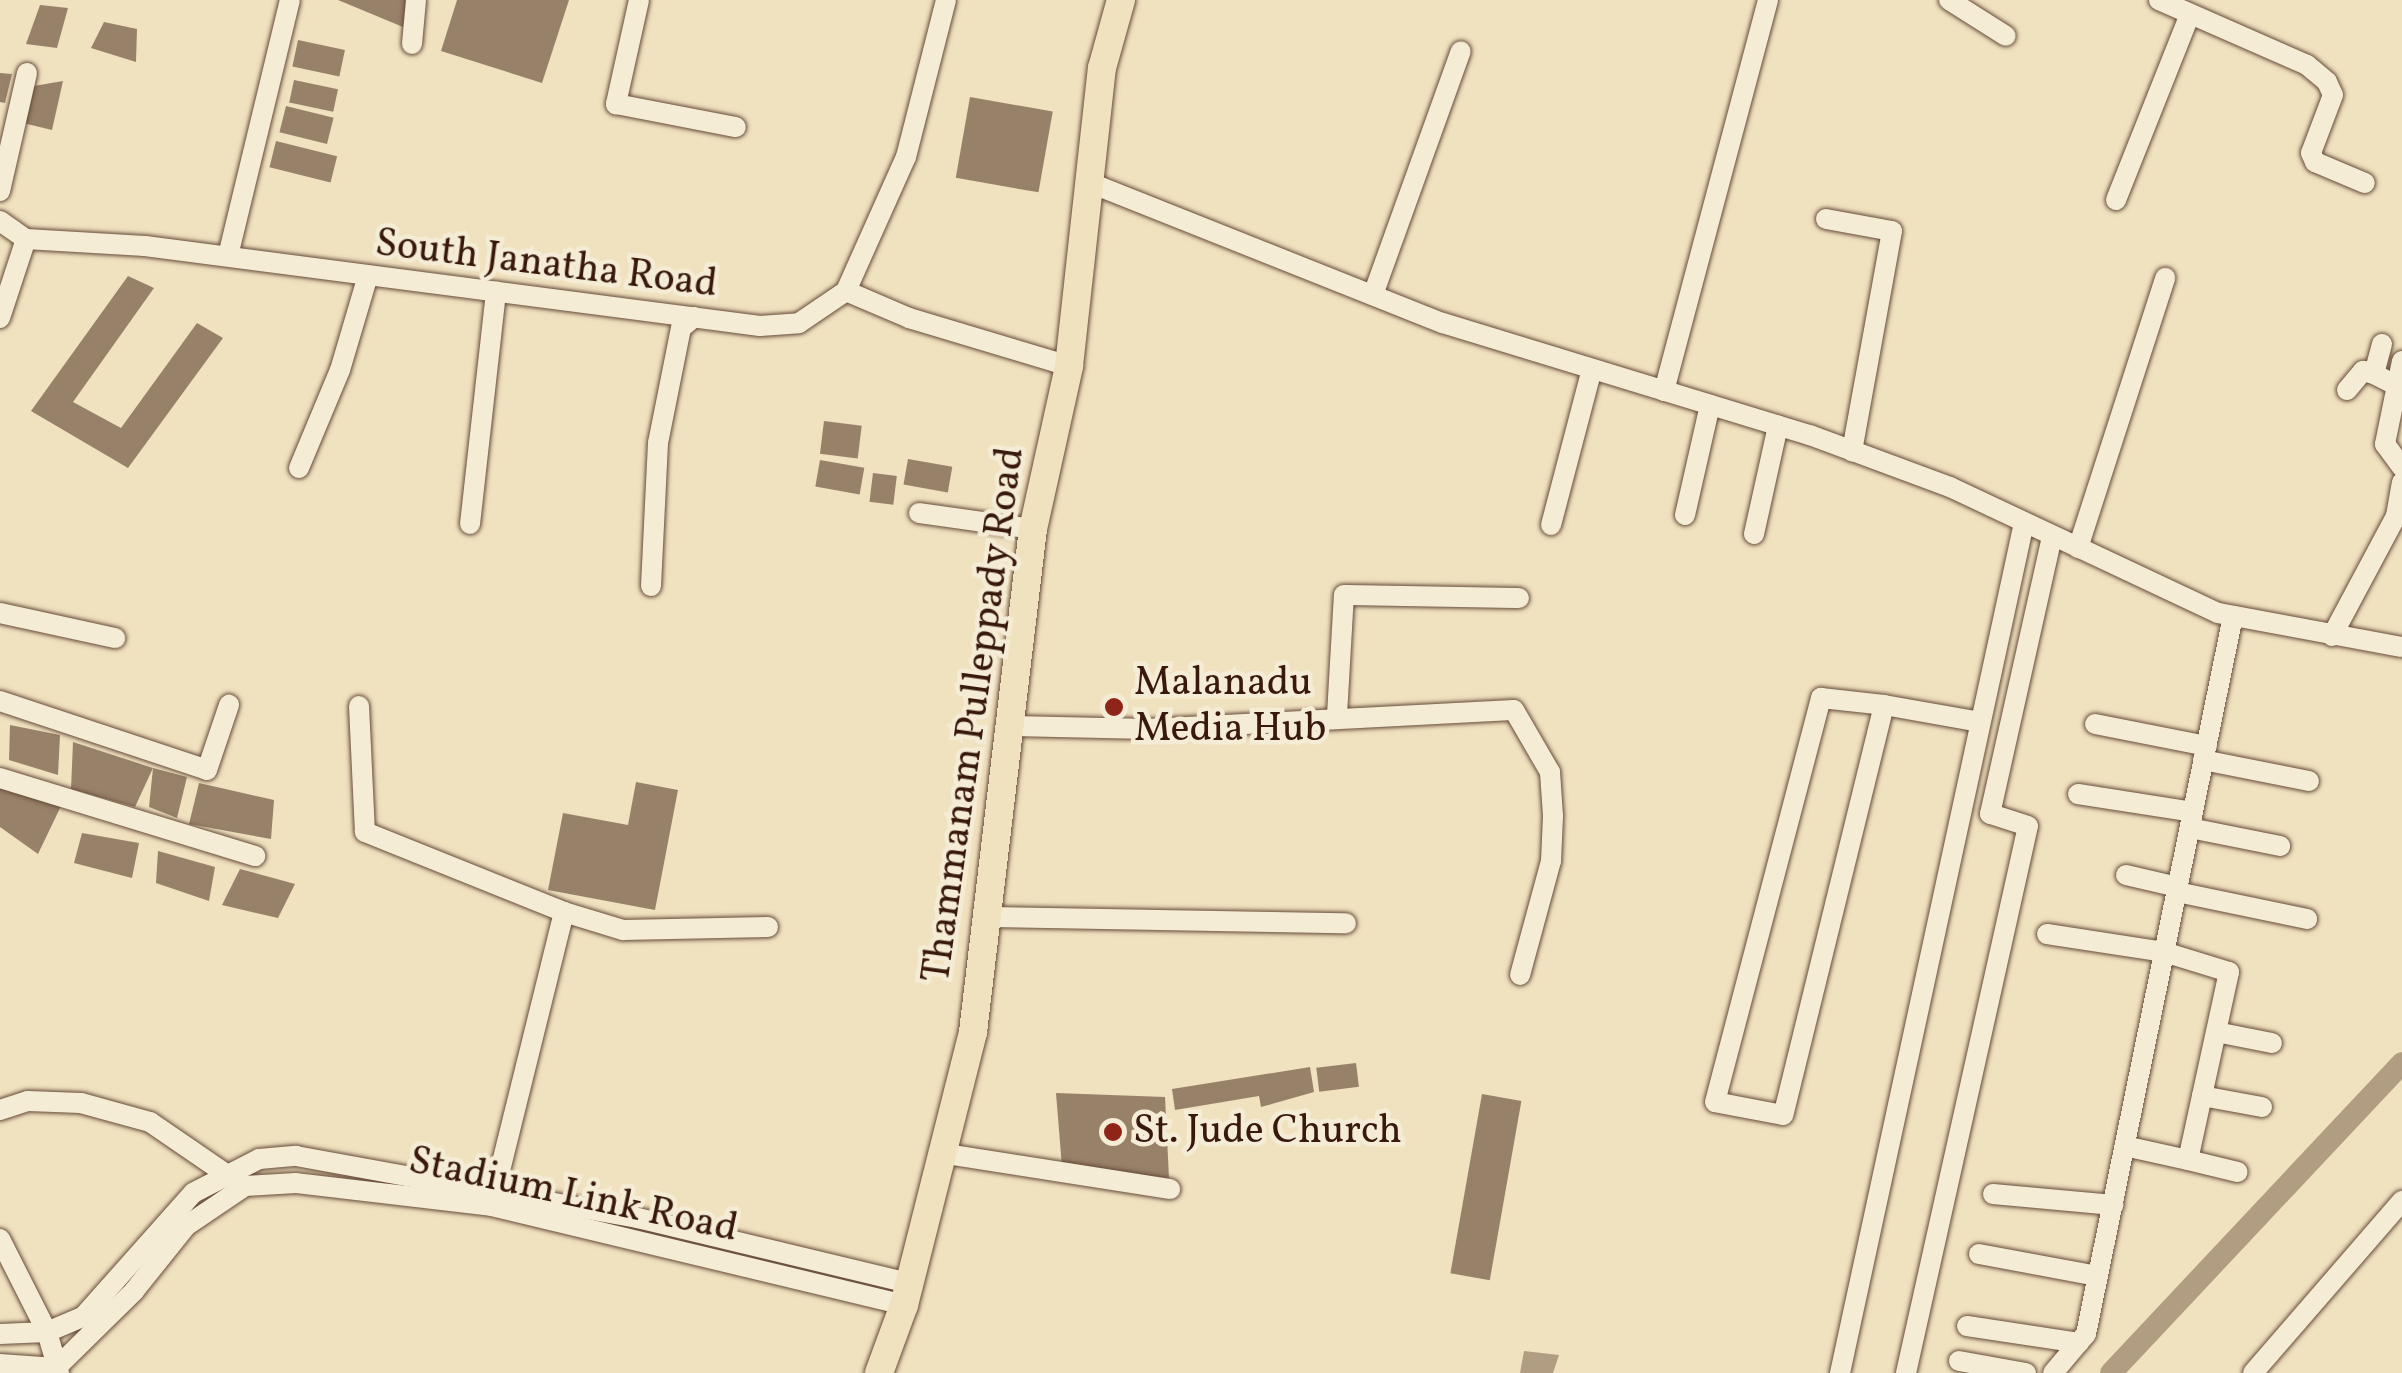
<!DOCTYPE html>
<style>
body{margin:0}
#map{position:relative;width:2402px;height:1373px;overflow:hidden;background:#f0e1bf;font-family:Vollkorn,serif}
div>[style]{position:absolute}
.water>*{inset:0;background:#b19d82}
.canal>*{height:22px;margin:-11px;padding:0 11px;transform-origin:11px;border-radius:11px;background:#b19d82}
.building>*{inset:0;background:#988169;transform-origin:0 0}
.roads{filter:drop-shadow(0 0 2px #664b39) drop-shadow(0 0 2px #664b39)}
.minor>*{height:20px;margin:-10px;padding:0 10px;transform-origin:10px;border-radius:10px;background:#f5ecd5}
.major>*{height:28px;margin:-14px;padding:0 14px;transform-origin:14px;border-radius:14px;background:#f0e1bf}
.dots>*{width:28px;height:28px;translate:-50% -50%;box-sizing:border-box;border:5px solid #f5ecd5;border-radius:50%}
span{translate:-50% -50%;white-space:nowrap;text-align:center;line-height:1.15;-webkit-text-stroke:9px #f5ecd5;paint-order:stroke}
.street-label{font-size:40px;color:#38190c}
.poi-label{font-size:40px;color:#38190c}
.left{translate:0 -50%;text-align:left}
</style>
<div id="map">
<div class="water">
<div style="clip-path:polygon(1524px 1351px,1559px 1355px,1553px 1373px,1520px 1373px)"></div>
</div>
<div class="canal">
<div style="left:2111px;top:1373px;width:425px;rotate:-46.8deg"></div>
</div>
<div class="building">
<div style="clip-path:polygon(338px 0,409px 0,403px 27px)"></div>
<div style="clip-path:polygon(457px 0,569px 0,542px 83px,441px 51px)"></div>
<div style="clip-path:polygon(40px 5px,68px 8px,57px 48px,26px 44px)"></div>
<div style="clip-path:polygon(104px 22px,137px 29px,136px 62px,91px 48px)"></div>
<div style="left:298px;top:40px;width:48px;height:27px;rotate:12deg"></div>
<div style="clip-path:polygon(0 73px,12px 74px,5px 103px,0 102px)"></div>
<div style="left:294px;top:80px;width:45px;height:23px;rotate:12deg"></div>
<div style="clip-path:polygon(63px 81px,52px 130px,19px 122px,28px 87px)"></div>
<div style="left:970px;top:97px;width:84px;height:82px;rotate:10deg"></div>
<div style="left:286px;top:106px;width:49px;height:27px;rotate:14deg"></div>
<div style="left:276px;top:141px;width:63px;height:27px;rotate:14deg"></div>
<div style="clip-path:polygon(128px 276px,154px 288px,73px 402px,121px 428px,197px 323px,223px 338px,128px 468px,31px 411px)"></div>
<div style="left:824px;top:421px;width:38px;height:33px;rotate:7deg"></div>
<div style="left:908px;top:459px;width:45px;height:26px;rotate:10deg"></div>
<div style="left:820px;top:460px;width:45px;height:27px;rotate:10deg"></div>
<div style="left:873px;top:473px;width:24px;height:29px;rotate:7deg"></div>
<div style="clip-path:polygon(10px 725px,60px 735px,58px 775px,9px 760px)"></div>
<div style="clip-path:polygon(73px 742px,153px 768px,135px 807px,71px 789px)"></div>
<div style="clip-path:polygon(153px 768px,187px 777px,177px 818px,149px 807px)"></div>
<div style="clip-path:polygon(636px 782px,678px 790px,655px 910px,548px 890px,563px 813px,628px 825px)"></div>
<div style="clip-path:polygon(199px 783px,274px 800px,271px 839px,189px 824px)"></div>
<div style="clip-path:polygon(0 788px,61px 806px,38px 854px,0 827px)"></div>
<div style="clip-path:polygon(82px 833px,139px 843px,132px 878px,74px 863px)"></div>
<div style="clip-path:polygon(158px 851px,215px 867px,209px 901px,156px 883px)"></div>
<div style="clip-path:polygon(240px 869px,295px 884px,278px 918px,222px 905px)"></div>
<div style="left:1356px;top:1063px;width:24px;height:40px;rotate:83deg"></div>
<div style="clip-path:polygon(1310px 1067px,1314px 1092px,1261px 1107px,1259px 1096px,1175px 1110px,1172px 1089px)"></div>
<div style="clip-path:polygon(1056px 1093px,1165px 1097px,1169px 1178px,1062px 1167px)"></div>
<div style="left:1482px;top:1094px;width:40px;height:182px;rotate:10deg"></div>
</div>
<div class="roads">
<div class="minor">
<div style="left:639px;top:0;width:107px;rotate:102.5deg"></div>
<div style="left:616px;top:104px;width:122px;rotate:10.9deg"></div>
<div style="left:1949px;top:0;width:67px;rotate:32.3deg"></div>
<div style="left:2159px;top:0;width:162px;rotate:23.7deg"></div>
<div style="left:2307px;top:65px;width:26px;rotate:40deg"></div>
<div style="left:2327px;top:82px;width:14px;rotate:65deg"></div>
<div style="left:2333px;top:95px;width:62px;rotate:110.8deg"></div>
<div style="left:2311px;top:153px;width:10px;rotate:66deg"></div>
<div style="left:2315px;top:162px;width:54px;rotate:22.8deg"></div>
<div style="left:412px;top:44px;width:44px;rotate:-84.8deg"></div>
<div style="left:1088px;top:182px;width:382px;rotate:21.7deg"></div>
<div style="left:1443px;top:323px;width:384px;rotate:17deg"></div>
<div style="left:1810px;top:435px;width:149px;rotate:20.4deg"></div>
<div style="left:1950px;top:487px;width:296px;rotate:25.2deg"></div>
<div style="left:2218px;top:613px;width:187px;rotate:10.5deg"></div>
<div style="left:0;top:191px;width:121px;rotate:-77.1deg"></div>
<div style="left:2116px;top:200px;width:200px;rotate:-68.3deg"></div>
<div style="left:1826px;top:219px;width:67px;rotate:10.3deg"></div>
<div style="left:1892px;top:231px;width:224px;rotate:100.3deg"></div>
<div style="left:0;top:221px;width:32px;rotate:35deg"></div>
<div style="left:26px;top:239px;width:119px;rotate:3.4deg"></div>
<div style="left:145px;top:246px;width:620px;rotate:7.41deg"></div>
<div style="left:760px;top:326px;width:39px;rotate:-4deg"></div>
<div style="left:799px;top:323px;width:57px;rotate:-34.2deg"></div>
<div style="left:846px;top:291px;width:69px;rotate:23.2deg"></div>
<div style="left:909px;top:318px;width:167px;rotate:16.7deg"></div>
<div style="left:228px;top:256px;width:263px;rotate:-76.4deg"></div>
<div style="left:846px;top:291px;width:147px;rotate:-65.9deg"></div>
<div style="left:906px;top:157px;width:162px;rotate:-75.7deg"></div>
<div style="left:1373px;top:295px;width:259px;rotate:-70.2deg"></div>
<div style="left:0;top:318px;width:83px;rotate:-71.8deg"></div>
<div style="left:2382px;top:344px;width:31px;rotate:105deg"></div>
<div style="left:2374px;top:374px;width:31px;rotate:27deg"></div>
<div style="left:2402px;top:361px;width:85px;rotate:101.6deg"></div>
<div style="left:2385px;top:444px;width:29px;rotate:54deg"></div>
<div style="left:2347px;top:390px;width:25px;rotate:-50deg"></div>
<div style="left:2363px;top:371px;width:11px;rotate:15deg"></div>
<div style="left:1664px;top:391px;width:405px;rotate:-75.1deg"></div>
<div style="left:299px;top:468px;width:106px;rotate:-67.3deg"></div>
<div style="left:340px;top:370px;width:95px;rotate:-73.5deg"></div>
<div style="left:919px;top:513px;width:115px;rotate:8deg"></div>
<div style="left:1685px;top:515px;width:113px;rotate:-77.2deg"></div>
<div style="left:470px;top:524px;width:234px;rotate:-83.6deg"></div>
<div style="left:1551px;top:525px;width:161px;rotate:-75.3deg"></div>
<div style="left:1754px;top:534px;width:111px;rotate:-77.5deg"></div>
<div style="left:2078px;top:548px;width:284px;rotate:-72.1deg"></div>
<div style="left:651px;top:586px;width:143px;rotate:-87.2deg"></div>
<div style="left:658px;top:443px;width:117px;rotate:-78.7deg"></div>
<div style="left:681px;top:328px;width:17px;rotate:-40deg"></div>
<div style="left:0;top:613px;width:118px;rotate:12.3deg"></div>
<div style="left:2332px;top:636px;width:136px;rotate:-61.9deg"></div>
<div style="left:2396px;top:516px;width:34px;rotate:-80deg"></div>
<div style="left:0;top:701px;width:218px;rotate:18.4deg"></div>
<div style="left:207px;top:770px;width:69px;rotate:-71.3deg"></div>
<div style="left:1884px;top:705px;width:422px;rotate:103.8deg"></div>
<div style="left:1783px;top:1115px;width:69px;rotate:-169.2deg"></div>
<div style="left:1715px;top:1102px;width:418px;rotate:-75.3deg"></div>
<div style="left:1821px;top:698px;width:63px;rotate:6.3deg"></div>
<div style="left:1884px;top:705px;width:97px;rotate:10deg"></div>
<div style="left:359px;top:706px;width:126px;rotate:87.3deg"></div>
<div style="left:365px;top:832px;width:214px;rotate:21.9deg"></div>
<div style="left:564px;top:912px;width:301px;rotate:103.9deg"></div>
<div style="left:1337px;top:715px;width:120px;rotate:-86.7deg"></div>
<div style="left:1344px;top:595px;width:175px;rotate:1deg"></div>
<div style="left:2095px;top:724px;width:114px;rotate:11.1deg"></div>
<div style="left:1012px;top:726px;width:137px;rotate:1.3deg"></div>
<div style="left:1149px;top:729px;width:365px;rotate:-3deg"></div>
<div style="left:1514px;top:710px;width:72px;rotate:59.9deg"></div>
<div style="left:1550px;top:772px;width:44px;rotate:86.1deg"></div>
<div style="left:1553px;top:816px;width:45px;rotate:92.5deg"></div>
<div style="left:1551px;top:861px;width:118px;rotate:105.2deg"></div>
<div style="left:2203px;top:760px;width:108px;rotate:11.2deg"></div>
<div style="left:0;top:778px;width:267px;rotate:17deg"></div>
<div style="left:2078px;top:794px;width:116px;rotate:8.9deg"></div>
<div style="left:2190px;top:828px;width:92px;rotate:11.3deg"></div>
<div style="left:2126px;top:875px;width:53px;rotate:13deg"></div>
<div style="left:2177px;top:892px;width:133px;rotate:11.7deg"></div>
<div style="left:564px;top:912px;width:62px;rotate:17deg"></div>
<div style="left:623px;top:930px;width:145px;rotate:-1.2deg"></div>
<div style="left:987px;top:917px;width:359px;rotate:1deg"></div>
<div style="left:2047px;top:934px;width:118px;rotate:8.7deg"></div>
<div style="left:2164px;top:952px;width:68px;rotate:17.1deg"></div>
<div style="left:2229px;top:972px;width:192px;rotate:102.3deg"></div>
<div style="left:2188px;top:1160px;width:65px;rotate:-167.5deg"></div>
<div style="left:2216px;top:1032px;width:57px;rotate:11.1deg"></div>
<div style="left:2202px;top:1096px;width:61px;rotate:10.4deg"></div>
<div style="left:0;top:1110px;width:29px;rotate:-18deg"></div>
<div style="left:28px;top:1101px;width:53px;rotate:2.2deg"></div>
<div style="left:81px;top:1103px;width:72px;rotate:15.4deg"></div>
<div style="left:150px;top:1122px;width:88px;rotate:34.4deg"></div>
<div style="left:946px;top:1154px;width:227px;rotate:8.9deg"></div>
<div style="left:2188px;top:1160px;width:51px;rotate:13.5deg"></div>
<div style="left:1993px;top:1194px;width:121px;rotate:5.2deg"></div>
<div style="left:0;top:1239px;width:104px;rotate:63.2deg"></div>
<div style="left:47px;top:1332px;width:43px;rotate:73.7deg"></div>
<div style="left:1979px;top:1254px;width:121px;rotate:10.5deg"></div>
<div style="left:1967px;top:1326px;width:113px;rotate:8.6deg"></div>
<div style="left:0;top:1334px;width:47px;rotate:-2.4deg"></div>
<div style="left:47px;top:1332px;width:39px;rotate:-23deg"></div>
<div style="left:83px;top:1317px;width:166px;rotate:-48.4deg"></div>
<div style="left:193px;top:1193px;width:74px;rotate:-27.3deg"></div>
<div style="left:259px;top:1159px;width:37px;rotate:-5deg"></div>
<div style="left:296px;top:1156px;width:348px;rotate:10.3deg"></div>
<div style="left:638px;top:1218px;width:279px;rotate:13.5deg"></div>
<div style="left:1959px;top:1361px;width:68px;rotate:10.2deg"></div>
<div style="left:0;top:1364px;width:56px;rotate:4.1deg"></div>
<div style="left:56px;top:1368px;width:110px;rotate:-44.6deg"></div>
<div style="left:134px;top:1291px;width:83px;rotate:-51.3deg"></div>
<div style="left:186px;top:1226px;width:71px;rotate:-34.1deg"></div>
<div style="left:245px;top:1186px;width:51px;rotate:-3.4deg"></div>
<div style="left:296px;top:1183px;width:197px;rotate:6.7deg"></div>
<div style="left:492px;top:1206px;width:424px;rotate:13.5deg"></div>
<div style="left:1840px;top:1373px;width:870px;rotate:-77.79deg"></div>
<div style="left:1906px;top:1373px;width:560px;rotate:-77.43deg"></div>
<div style="left:2028px;top:826px;width:40px;rotate:-162deg"></div>
<div style="left:1990px;top:814px;width:285px;rotate:-77.4deg"></div>
<div style="left:2053px;top:1373px;width:51px;rotate:-49.8deg"></div>
<div style="left:2086px;top:1334px;width:733px;rotate:-78.43deg"></div>
<div style="left:2253px;top:1373px;width:228px;rotate:-49.1deg"></div>
</div>
<div class="major">
<div style="left:879px;top:1373px;width:72px;rotate:-69.8deg"></div>
<div style="left:904px;top:1305px;width:282px;rotate:-75.8deg"></div>
<div style="left:973px;top:1032px;width:507px;rotate:-83.2deg"></div>
<div style="left:1033px;top:529px;width:167px;rotate:-77.5deg"></div>
<div style="left:1069px;top:366px;width:300px;rotate:-83.7deg"></div>
<div style="left:1102px;top:68px;width:71px;rotate:-74.4deg"></div>
</div>
</div>
<div class="dots">
<div style="left:1114px;top:707px;background:#8f2418"></div>
<div style="left:1113px;top:1132px;background:#8f2418"></div>
</div>
<div class="street-label">
<span style="left:546px;top:265px;rotate:7deg">South Janatha Road</span>
<span style="left:975px;top:715px;rotate:-82deg">Thammanam Pulleppady Road</span>
<span style="left:573px;top:1196px;rotate:12deg">Stadium Link Road</span>
</div>
<div class="poi-label">
<span class="left" style="left:1134px;top:707px">Malanadu<br>Media Hub</span>
<span class="left" style="left:1133px;top:1132px">St. Jude Church</span>
</div>
</div>
